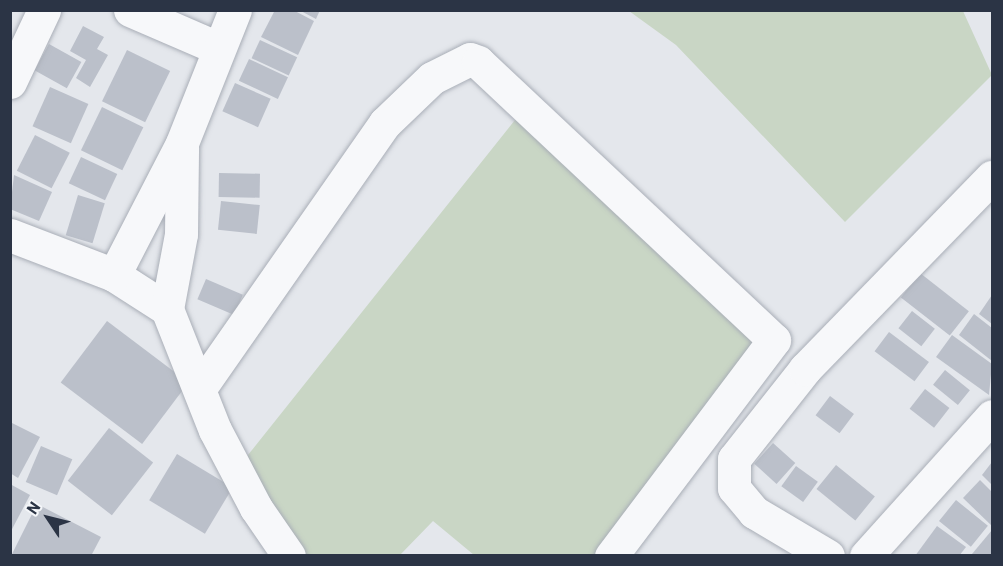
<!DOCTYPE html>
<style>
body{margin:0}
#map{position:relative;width:1003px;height:566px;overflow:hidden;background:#e4e7ec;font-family:Barlow,sans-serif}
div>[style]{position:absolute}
.green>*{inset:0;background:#c9d6c5}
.building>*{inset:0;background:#bbc0ca;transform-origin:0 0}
.roads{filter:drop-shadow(0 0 2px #a9aeb7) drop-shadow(0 0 2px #a9aeb7)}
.street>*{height:33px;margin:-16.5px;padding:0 16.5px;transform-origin:16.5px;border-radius:16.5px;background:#f7f8fa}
span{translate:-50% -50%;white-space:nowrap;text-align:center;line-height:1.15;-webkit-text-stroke:4.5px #f4f6f9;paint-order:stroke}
.frame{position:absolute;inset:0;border:12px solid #2b3445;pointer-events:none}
.north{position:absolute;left:18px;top:488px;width:60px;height:60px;-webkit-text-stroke:4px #f4f6f9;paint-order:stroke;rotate:305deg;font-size:16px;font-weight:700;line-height:24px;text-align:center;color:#2b3445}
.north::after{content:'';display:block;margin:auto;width:21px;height:27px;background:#2b3445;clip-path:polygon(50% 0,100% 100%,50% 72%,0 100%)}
</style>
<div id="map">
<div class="green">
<div style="clip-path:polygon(629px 11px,963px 11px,992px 75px,845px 222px,676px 45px)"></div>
<div style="clip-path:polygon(531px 100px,774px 323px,595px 555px,474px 555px,433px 521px,400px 555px,302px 555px,236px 470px)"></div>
</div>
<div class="building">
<div style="clip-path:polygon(275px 10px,293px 10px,314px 21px,298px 55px,261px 37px)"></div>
<div style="clip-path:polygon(299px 10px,320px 10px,316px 19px)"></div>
<div style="clip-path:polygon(83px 26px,104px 37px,97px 49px,108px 55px,90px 87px,76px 78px,86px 60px,70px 51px)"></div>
<div style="left:260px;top:40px;width:41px;height:20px;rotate:25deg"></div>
<div style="left:49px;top:44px;width:37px;height:30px;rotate:29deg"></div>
<div style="left:127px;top:50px;width:48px;height:57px;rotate:26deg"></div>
<div style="left:249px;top:59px;width:43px;height:24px;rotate:25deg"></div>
<div style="left:235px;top:83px;width:39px;height:31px;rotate:24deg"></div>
<div style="left:50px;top:87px;width:42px;height:43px;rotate:24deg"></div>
<div style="left:102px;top:107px;width:46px;height:48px;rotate:26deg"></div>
<div style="left:35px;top:135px;width:39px;height:40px;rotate:27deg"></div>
<div style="left:81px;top:157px;width:40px;height:29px;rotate:25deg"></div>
<div style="left:219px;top:173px;width:41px;height:24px;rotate:1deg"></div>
<div style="clip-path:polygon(14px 175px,52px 192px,39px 221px,10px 209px)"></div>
<div style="left:78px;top:195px;width:28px;height:42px;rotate:17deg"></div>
<div style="left:221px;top:201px;width:39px;height:29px;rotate:6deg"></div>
<div style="left:920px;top:273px;width:62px;height:31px;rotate:38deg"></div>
<div style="left:206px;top:279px;width:40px;height:22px;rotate:23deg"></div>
<div style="clip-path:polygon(992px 295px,992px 324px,979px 314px)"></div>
<div style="left:912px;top:311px;width:29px;height:22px;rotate:38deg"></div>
<div style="clip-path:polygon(974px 314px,992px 328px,992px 361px,959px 335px)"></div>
<div style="left:107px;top:321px;width:102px;height:77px;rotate:37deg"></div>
<div style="left:889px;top:332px;width:50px;height:24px;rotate:37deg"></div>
<div style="clip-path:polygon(952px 335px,992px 364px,989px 395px,936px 357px)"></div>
<div style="left:945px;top:370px;width:32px;height:19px;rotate:39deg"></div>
<div style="left:925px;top:389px;width:31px;height:25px;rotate:38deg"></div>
<div style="left:830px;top:396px;width:30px;height:24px;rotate:37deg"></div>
<div style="clip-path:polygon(10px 422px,40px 437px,18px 478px,10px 473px)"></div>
<div style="left:109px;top:428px;width:56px;height:67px;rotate:38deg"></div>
<div style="left:773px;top:443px;width:30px;height:28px;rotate:42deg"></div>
<div style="left:41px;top:446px;width:34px;height:39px;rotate:23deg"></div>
<div style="left:177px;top:454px;width:65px;height:54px;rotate:31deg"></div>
<div style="clip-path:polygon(992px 462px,992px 485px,982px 475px)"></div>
<div style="left:836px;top:465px;width:50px;height:31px;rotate:39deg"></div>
<div style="left:796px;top:466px;width:27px;height:25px;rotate:36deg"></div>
<div style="clip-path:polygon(980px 480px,992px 492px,992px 526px,963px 498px)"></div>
<div style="clip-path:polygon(10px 484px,30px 495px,10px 533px)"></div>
<div style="left:956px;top:500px;width:41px;height:27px;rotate:39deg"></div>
<div style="clip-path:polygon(37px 504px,101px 537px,91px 556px,11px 556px)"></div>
<div style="clip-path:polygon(937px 526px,966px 547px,959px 556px,915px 556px)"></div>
<div style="clip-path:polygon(992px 530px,992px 556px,973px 556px,972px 554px)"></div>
</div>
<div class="roads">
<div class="street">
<div style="left:130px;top:10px;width:96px;rotate:23.4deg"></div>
<div style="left:10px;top:82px;width:80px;rotate:-64.7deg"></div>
<div style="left:10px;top:235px;width:111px;rotate:21deg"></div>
<div style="left:114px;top:275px;width:63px;rotate:32.7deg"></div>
<div style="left:167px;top:309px;width:130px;rotate:68.4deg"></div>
<div style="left:215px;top:430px;width:88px;rotate:62.3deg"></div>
<div style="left:256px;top:508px;width:58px;rotate:55.5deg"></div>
<div style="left:114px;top:275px;width:148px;rotate:-62.7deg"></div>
<div style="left:182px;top:143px;width:143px;rotate:-68.3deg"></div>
<div style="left:167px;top:309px;width:76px;rotate:-79.4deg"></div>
<div style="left:181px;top:234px;width:87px;rotate:-89.3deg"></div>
<div style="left:200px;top:388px;width:323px;rotate:-55.1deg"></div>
<div style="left:385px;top:123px;width:65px;rotate:-43.8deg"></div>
<div style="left:432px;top:78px;width:42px;rotate:-26.6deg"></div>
<div style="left:470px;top:59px;width:9px;rotate:21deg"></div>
<div style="left:478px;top:62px;width:406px;rotate:43.2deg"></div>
<div style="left:774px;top:340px;width:271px;rotate:127deg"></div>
<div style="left:828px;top:556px;width:86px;rotate:-149.3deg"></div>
<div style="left:754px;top:512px;width:31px;rotate:-130deg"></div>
<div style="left:734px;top:488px;width:29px;rotate:-90deg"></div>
<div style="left:734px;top:459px;width:115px;rotate:-51.7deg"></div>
<div style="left:805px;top:369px;width:268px;rotate:-45.8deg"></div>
<div style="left:866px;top:556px;width:188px;rotate:-48deg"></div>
</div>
</div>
<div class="frame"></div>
<div class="north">N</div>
</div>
